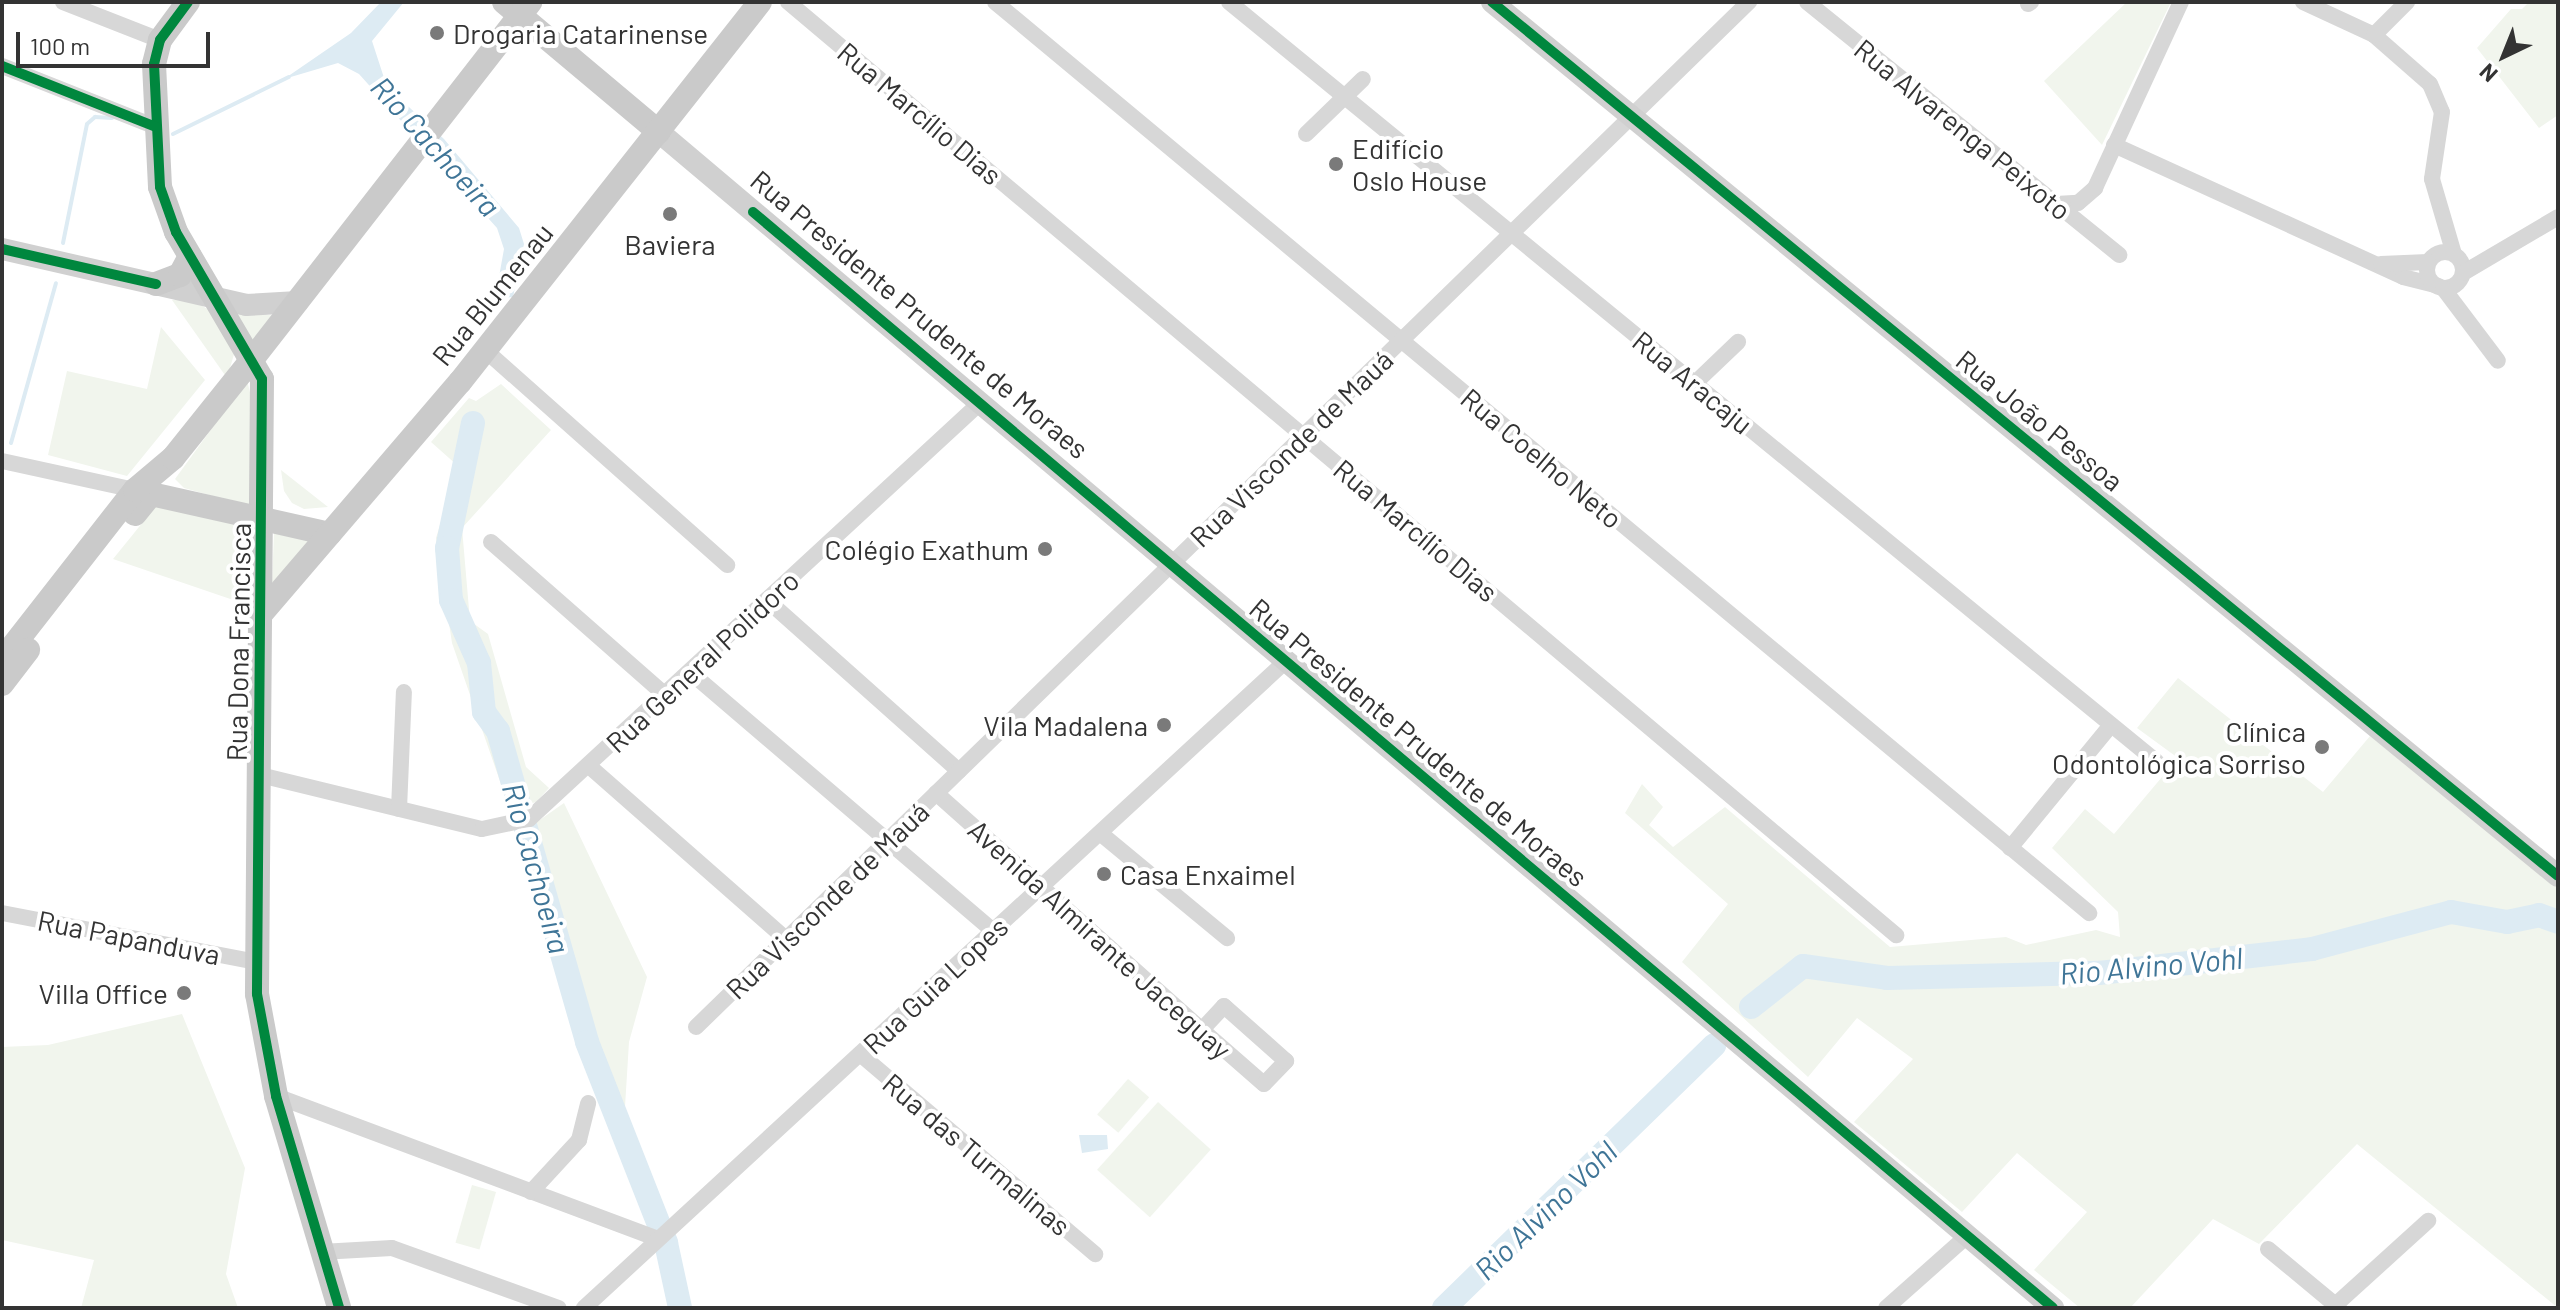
<!DOCTYPE html>
<meta charset="utf-8">
<style>
body{margin:0}
#map{position:relative;width:2560px;height:1310px;overflow:hidden;background:#fff;font-family:Barlow,sans-serif}
div>[style]{position:absolute}
.green>*{inset:0;background:#f1f5ed;transform-origin:0 0}
.water>*{inset:0;background:#ddebf3}
.stream>*{height:4px;margin:-2px;padding:0 2px;transform-origin:2px;border-radius:2px;background:#ddebf3}
.river>*{height:24px;margin:-12px;padding:0 12px;transform-origin:12px;border-radius:12px;background:#ddebf3}
.street>*{height:16px;margin:-8px;padding:0 8px;transform-origin:8px;border-radius:8px;background:#d7d7d7}
.street>.ring{margin:-8px;padding:0;box-sizing:content-box;background:none;border:16px solid #d7d7d7;border-radius:50%}
.secondary>*{height:22px;margin:-11px;padding:0 11px;transform-origin:11px;border-radius:11px;background:#d0d0d0}
.primary>*{height:24px;margin:-12px;padding:0 12px;transform-origin:12px;border-radius:12px;background:#cacaca}
.cycleway>*{height:10px;margin:-5px;padding:0 5px;transform-origin:5px;border-radius:5px;background:#00873e}
.dots>*{width:22px;height:22px;translate:-50% -50%;box-sizing:border-box;border:4px solid #fff;border-radius:50%}
span{translate:-50% -50%;white-space:nowrap;text-align:center;line-height:1.15;-webkit-text-stroke:8px #fff;paint-order:stroke}
.poi-label{font-size:28px;color:#333}
.left{translate:0 -50%;text-align:left}
.right{translate:-100% -50%;text-align:right}
.street-label{font-size:28px;color:#333}
.water-label{font-size:30px;color:#3f7597;font-style:italic}
.frame{position:absolute;inset:0;border:4px solid #333;pointer-events:none}
.north{position:absolute;left:2464px;top:16px;width:80px;height:80px;-webkit-text-stroke:6px #fff;paint-order:stroke;rotate:223deg;font-size:22px;font-weight:700;line-height:32px;text-align:center;color:#333}
.north::after{content:'';display:block;margin:auto;width:28px;height:36px;background:#333;clip-path:polygon(50% 0,100% 100%,50% 72%,0 100%)}
.scale{position:absolute;left:16px;top:32px;width:194px;height:36px;box-sizing:border-box;border:4px solid #333;border-top:0;padding-left:10px;font-size:24px;line-height:28px;white-space:nowrap;color:#333;-webkit-text-stroke:6px #fff;paint-order:stroke}
</style>
<div id="map">
<div class="green">
<div style="clip-path:polygon(2127px 2px,2171px 2px,2102px 145px,2044px 81px)"></div>
<div style="clip-path:polygon(2529px 2px,2558px 2px,2558px 115px,2539px 128px,2477px 48px,2511px 9px,2522px 9px)"></div>
<div style="clip-path:polygon(190px 299px,213px 312px,235px 351px,227px 378px,172px 300px)"></div>
<div style="clip-path:polygon(231px 308px,274px 316px,254px 342px)"></div>
<div style="clip-path:polygon(161px 327px,205px 380px,127px 476px,48px 455px,67px 371px,147px 389px)"></div>
<div style="clip-path:polygon(247px 380px,253px 405px,252px 507px,184px 488px,175px 479px)"></div>
<div style="clip-path:polygon(501px 384px,551px 430px,462px 528px,470px 621px,488px 634px,526px 767px,549px 788px,536px 802px,510px 810px,452px 643px,436px 538px,458px 466px,431px 442px,469px 398px,476px 401px)"></div>
<div style="clip-path:polygon(281px 470px,328px 507px,304px 509px,292px 503px,284px 491px)"></div>
<div style="clip-path:polygon(156px 506px,252px 527px,248px 605px,113px 559px)"></div>
<div style="clip-path:polygon(274px 532px,312px 541px,272px 585px)"></div>
<div style="clip-path:polygon(2178px 678px,2323px 792px,2370px 736px,2558px 885px,2558px 1308px,2357px 1144px,2259px 1244px,2213px 1219px,2130px 1308px,2080px 1308px,2034px 1270px,2087px 1212px,2017px 1153px,1962px 1212px,1854px 1122px,1913px 1059px,1857px 1018px,1808px 1077px,1682px 962px,1728px 904px,1625px 813px,1642px 784px,1663px 807px,1649px 825px,1673px 847px,1725px 807px,1890px 947px,2006px 937px,2026px 945px,2096px 930px,2120px 937px,2118px 912px,2052px 848px,2085px 809px,2114px 834px,2178px 758px,2137px 728px)"></div>
<div style="clip-path:polygon(564px 803px,647px 977px,629px 1042px,624px 1123px,601px 1055px,580px 1012px,573px 964px,564px 942px,546px 922px,545px 868px,533px 839px,534px 824px)"></div>
<div style="clip-path:polygon(182px 1014px,245px 1168px,226px 1274px,238px 1308px,81px 1308px,94px 1260px,2px 1240px,2px 1047px,48px 1045px)"></div>
<div style="left:1128px;top:1079px;width:28px;height:47px;rotate:41deg"></div>
<div style="left:1158px;top:1102px;width:71px;height:91px;rotate:42deg"></div>
<div style="left:472px;top:1185px;width:25px;height:60px;rotate:16deg"></div>
</div>
<div class="water">
<div style="clip-path:polygon(381px 2px,404px 2px,372px 41px,387px 87px,444px 139px,519px 228px,524px 244px,513px 297px,495px 299px,504px 249px,497px 228px,359px 74px,338px 63px,284px 79px,351px 33px)"></div>
<div style="clip-path:polygon(1079px 1135px,1107px 1135px,1108px 1149px,1082px 1153px)"></div>
</div>
<div class="stream">
<div style="left:173px;top:134px;width:129px;rotate:-26.2deg"></div>
<div style="left:63px;top:243px;width:121px;rotate:-78.6deg"></div>
<div style="left:87px;top:124px;width:11px;rotate:-41deg"></div>
<div style="left:95px;top:117px;width:17px;rotate:3deg"></div>
<div style="left:11px;top:443px;width:166px;rotate:-74.3deg"></div>
</div>
<div class="river">
<div style="left:473px;top:423px;width:128px;rotate:101.7deg"></div>
<div style="left:447px;top:548px;width:52px;rotate:85.6deg"></div>
<div style="left:451px;top:600px;width:69px;rotate:66deg"></div>
<div style="left:479px;top:663px;width:49px;rotate:84.2deg"></div>
<div style="left:484px;top:712px;width:24px;rotate:54deg"></div>
<div style="left:498px;top:731px;width:323px;rotate:74deg"></div>
<div style="left:587px;top:1042px;width:216px;rotate:68.5deg"></div>
<div style="left:666px;top:1243px;width:66px;rotate:77.8deg"></div>
<div style="left:1751px;top:1007px;width:66px;rotate:-38.3deg"></div>
<div style="left:1803px;top:966px;width:85px;rotate:8.1deg"></div>
<div style="left:1887px;top:978px;width:212px;rotate:-1.4deg"></div>
<div style="left:2099px;top:973px;width:214px;rotate:-6.4deg"></div>
<div style="left:2312px;top:949px;width:144px;rotate:-14.9deg"></div>
<div style="left:2451px;top:912px;width:57px;rotate:10.1deg"></div>
<div style="left:2507px;top:922px;width:33px;rotate:-12deg"></div>
<div style="left:2539px;top:915px;width:20px;rotate:20deg"></div>
<div style="left:1444px;top:1308px;width:377px;rotate:-44.2deg"></div>
</div>
<div class="street">
<div style="left:63px;top:2px;width:104px;rotate:21.4deg"></div>
<div style="left:788px;top:2px;width:1449px;rotate:40.1deg"></div>
<div style="left:995px;top:2px;width:1424px;rotate:39.78deg"></div>
<div style="left:1229px;top:2px;width:1199px;rotate:39.32deg"></div>
<div style="left:1807px;top:2px;width:402px;rotate:39deg"></div>
<div style="left:2303px;top:2px;width:78px;rotate:24.9deg"></div>
<div style="left:2374px;top:35px;width:74px;rotate:41.2deg"></div>
<div style="left:2430px;top:84px;width:30px;rotate:67deg"></div>
<div style="left:2442px;top:112px;width:68px;rotate:98.5deg"></div>
<div style="left:2432px;top:179px;width:78px;rotate:73.7deg"></div>
<div style="left:2028px;top:4px;width:4px;rotate:-34deg"></div>
<div style="left:2374px;top:35px;width:47px;rotate:-45deg"></div>
<div style="left:2px;top:66px;width:166px;rotate:21.6deg"></div>
<div style="left:1306px;top:134px;width:79px;rotate:-44deg"></div>
<div style="left:2114px;top:145px;width:318px;rotate:24.5deg"></div>
<div style="left:2403px;top:277px;width:36px;rotate:14deg"></div>
<div style="left:2056px;top:204px;width:22px;rotate:-3deg"></div>
<div style="left:2078px;top:203px;width:23px;rotate:-41deg"></div>
<div style="left:2095px;top:188px;width:205px;rotate:-65.2deg"></div>
<div class="ring" style="left:2427px;top:252px;width:20px;height:20px"></div>
<div style="left:2381px;top:264px;width:47px;rotate:-2.4deg"></div>
<div style="left:2463px;top:273px;width:110px;rotate:-30.5deg"></div>
<div style="left:2443px;top:288px;width:91px;rotate:53deg"></div>
<div style="left:485px;top:350px;width:324px;rotate:41.6deg"></div>
<div style="left:1694px;top:384px;width:61px;rotate:-43.7deg"></div>
<div style="left:2px;top:461px;width:136px;rotate:12.3deg"></div>
<div style="left:491px;top:542px;width:232px;rotate:41.3deg"></div>
<div style="left:767px;top:600px;width:257px;rotate:41.7deg"></div>
<div style="left:690px;top:672px;width:399px;rotate:40.5deg"></div>
<div style="left:589px;top:766px;width:262px;rotate:41.3deg"></div>
<div style="left:260px;top:775px;width:228px;rotate:13.7deg"></div>
<div style="left:482px;top:829px;width:48px;rotate:-12deg"></div>
<div style="left:529px;top:819px;width:614px;rotate:-42.69deg"></div>
<div style="left:936px;top:793px;width:356px;rotate:41.7deg"></div>
<div style="left:1202px;top:1030px;width:82px;rotate:41.1deg"></div>
<div style="left:1264px;top:1084px;width:32px;rotate:-46deg"></div>
<div style="left:1286px;top:1061px;width:83px;rotate:-138.4deg"></div>
<div style="left:1224px;top:1006px;width:33px;rotate:133deg"></div>
<div style="left:399px;top:809px;width:117px;rotate:-87.6deg"></div>
<div style="left:1100px;top:833px;width:165px;rotate:39.6deg"></div>
<div style="left:2010px;top:848px;width:159px;rotate:-50.6deg"></div>
<div style="left:2px;top:913px;width:260px;rotate:10.9deg"></div>
<div style="left:696px;top:1027px;width:1470px;rotate:-44.23deg"></div>
<div style="left:860px;top:1054px;width:309px;rotate:40.4deg"></div>
<div style="left:276px;top:1096px;width:408px;rotate:20.5deg"></div>
<div style="left:531px;top:1192px;width:71px;rotate:-47.3deg"></div>
<div style="left:579px;top:1140px;width:38px;rotate:-76deg"></div>
<div style="left:2268px;top:1249px;width:92px;rotate:39.7deg"></div>
<div style="left:321px;top:1252px;width:71px;rotate:-3.2deg"></div>
<div style="left:392px;top:1248px;width:177px;rotate:19.8deg"></div>
<div style="left:584px;top:1308px;width:955px;rotate:-42.67deg"></div>
<div style="left:1886px;top:1308px;width:108px;rotate:-41.6deg"></div>
<div style="left:2332px;top:1308px;width:130px;rotate:-42.2deg"></div>
</div>
<div class="secondary">
<div style="left:1492px;top:2px;width:1378px;rotate:39.35deg"></div>
<div style="left:659px;top:132px;width:1824px;rotate:40.15deg"></div>
<div style="left:2px;top:249px;width:250px;rotate:12.9deg"></div>
<div style="left:246px;top:305px;width:52px;rotate:-3.3deg"></div>
</div>
<div class="primary">
<div style="left:188px;top:2px;width:47px;rotate:126.4deg"></div>
<div style="left:160px;top:40px;width:25px;rotate:104deg"></div>
<div style="left:154px;top:64px;width:123px;rotate:87.2deg"></div>
<div style="left:160px;top:187px;width:48px;rotate:70.4deg"></div>
<div style="left:176px;top:232px;width:170px;rotate:59.7deg"></div>
<div style="left:262px;top:379px;width:615px;rotate:90.47deg"></div>
<div style="left:257px;top:994px;width:104px;rotate:79.4deg"></div>
<div style="left:276px;top:1096px;width:221px;rotate:73.4deg"></div>
<div style="left:504px;top:2px;width:202px;rotate:40deg"></div>
<div style="left:156px;top:284px;width:26px;rotate:-21deg"></div>
<div style="left:180px;top:275px;width:21px;rotate:-62deg"></div>
<div style="left:135px;top:514px;width:26px;rotate:-51deg"></div>
<div style="left:151px;top:494px;width:183px;rotate:12.6deg"></div>
<div style="left:261px;top:614px;width:306px;rotate:-49.4deg"></div>
<div style="left:460px;top:382px;width:484px;rotate:-51.7deg"></div>
<div style="left:2px;top:660px;width:216px;rotate:-52deg"></div>
<div style="left:135px;top:490px;width:50px;rotate:-40.1deg"></div>
<div style="left:173px;top:458px;width:129px;rotate:-51.3deg"></div>
<div style="left:254px;top:357px;width:450px;rotate:-52.1deg"></div>
<div style="left:2px;top:684px;width:43px;rotate:-52.6deg"></div>
</div>
<div class="cycleway">
<div style="left:188px;top:2px;width:47px;rotate:126.4deg"></div>
<div style="left:160px;top:40px;width:25px;rotate:104deg"></div>
<div style="left:154px;top:64px;width:123px;rotate:87.2deg"></div>
<div style="left:160px;top:187px;width:48px;rotate:70.4deg"></div>
<div style="left:176px;top:232px;width:170px;rotate:59.7deg"></div>
<div style="left:262px;top:379px;width:615px;rotate:90.47deg"></div>
<div style="left:257px;top:994px;width:104px;rotate:79.4deg"></div>
<div style="left:276px;top:1096px;width:221px;rotate:73.4deg"></div>
<div style="left:1492px;top:2px;width:1378px;rotate:39.35deg"></div>
<div style="left:2px;top:66px;width:166px;rotate:21.6deg"></div>
<div style="left:753px;top:212px;width:1700px;rotate:40.13deg"></div>
<div style="left:2px;top:249px;width:158px;rotate:12.8deg"></div>
</div>
<div class="dots">
<div style="left:437px;top:33px;background:#7a7a7a"></div>
<div style="left:1336px;top:164px;background:#7a7a7a"></div>
<div style="left:670px;top:214px;background:#7a7a7a"></div>
<div style="left:1045px;top:549px;background:#7a7a7a"></div>
<div style="left:1164px;top:725px;background:#7a7a7a"></div>
<div style="left:2322px;top:747px;background:#7a7a7a"></div>
<div style="left:1104px;top:874px;background:#7a7a7a"></div>
<div style="left:184px;top:993px;background:#7a7a7a"></div>
</div>
<div class="poi-label">
<span class="left" style="left:453px;top:33px">Drogaria Catarinense</span>
<span class="left" style="left:1352px;top:164px">Edifício<br>Oslo House</span>
<span style="left:670px;top:244px">Baviera</span>
<span class="right" style="left:1029px;top:549px">Colégio Exathum</span>
<span class="right" style="left:1148px;top:725px">Vila Madalena</span>
<span class="right" style="left:2306px;top:747px">Clínica<br>Odontológica Sorriso</span>
<span class="left" style="left:1120px;top:874px">Casa Enxaimel</span>
<span class="right" style="left:168px;top:993px">Villa Office</span>
</div>
<div class="street-label">
<span style="left:920px;top:113px;rotate:40deg">Rua Marcílio Dias</span>
<span style="left:1963px;top:129px;rotate:39deg">Rua Alvarenga Peixoto</span>
<span style="left:492px;top:294px;rotate:-51deg">Rua Blumenau</span>
<span style="left:920px;top:314px;rotate:40deg">Rua Presidente Prudente de Moraes</span>
<span style="left:1693px;top:382px;rotate:39deg">Rua Aracaju</span>
<span style="left:2040px;top:420px;rotate:39deg">Rua João Pessoa</span>
<span style="left:1291px;top:448px;rotate:-44deg">Rua Visconde de Mauá</span>
<span style="left:1542px;top:458px;rotate:40deg">Rua Coelho Neto</span>
<span style="left:1416px;top:530px;rotate:40deg">Rua Marcílio Dias</span>
<span style="left:238px;top:642px;rotate:-89deg">Rua Dona Francisca</span>
<span style="left:702px;top:661px;rotate:-43deg">Rua General Polidoro</span>
<span style="left:1419px;top:742px;rotate:40deg">Rua Presidente Prudente de Moraes</span>
<span style="left:827px;top:900px;rotate:-44deg">Rua Visconde de Mauá</span>
<span style="left:129px;top:937px;rotate:11deg">Rua Papanduva</span>
<span style="left:1100px;top:939px;rotate:42deg">Avenida Almirante Jaceguay</span>
<span style="left:935px;top:985px;rotate:-43deg">Rua Guia Lopes</span>
<span style="left:977px;top:1154px;rotate:40deg">Rua das Turmalinas</span>
</div>
<div class="water-label">
<span style="left:436px;top:146px;rotate:48deg">Rio Cachoeira</span>
<span style="left:537px;top:868px;rotate:74deg">Rio Cachoeira</span>
<span style="left:2151px;top:965px;rotate:-5deg">Rio Alvino Vohl</span>
<span style="left:1545px;top:1210px;rotate:-44deg">Rio Alvino Vohl</span>
</div>
<div class="frame"></div>
<div class="north">N</div>
<div class="scale">100 m</div>
</div>
